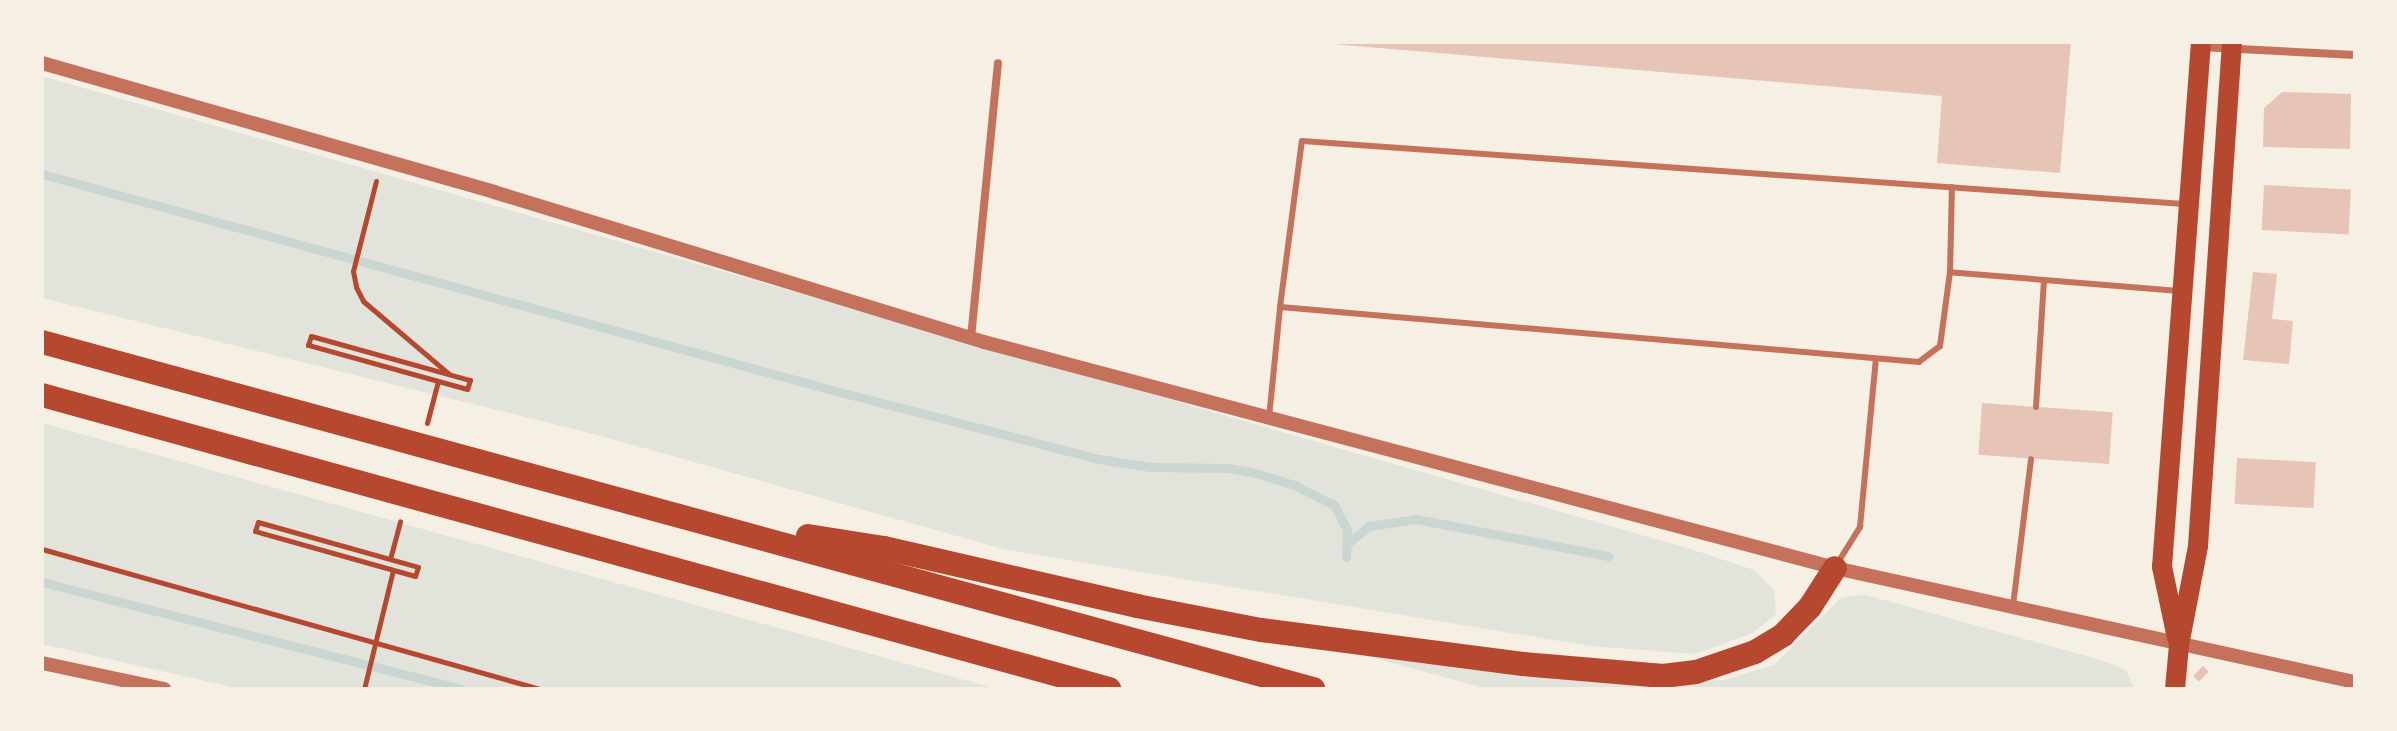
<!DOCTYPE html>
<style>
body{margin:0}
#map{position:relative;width:2397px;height:731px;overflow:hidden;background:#f6efe4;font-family:Lora,serif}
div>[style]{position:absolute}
.green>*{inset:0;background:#e2e4dc}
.stream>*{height:9px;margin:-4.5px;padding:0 4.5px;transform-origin:4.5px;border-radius:4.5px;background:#c9d6d2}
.building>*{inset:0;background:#e6c5b7;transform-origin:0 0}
.path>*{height:5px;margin:-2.5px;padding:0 2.5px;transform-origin:2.5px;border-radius:2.5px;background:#b5482f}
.service>*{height:6px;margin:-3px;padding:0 3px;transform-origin:3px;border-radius:3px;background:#c5725c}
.minor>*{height:8px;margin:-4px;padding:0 4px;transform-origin:4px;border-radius:4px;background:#c5725c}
.tertiary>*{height:14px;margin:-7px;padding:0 7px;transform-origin:7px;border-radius:7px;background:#c5725c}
.primary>*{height:20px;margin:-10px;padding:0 10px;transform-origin:10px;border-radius:10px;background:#b5482f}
.motorway>*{height:24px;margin:-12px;padding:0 12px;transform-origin:12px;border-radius:12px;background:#b5482f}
span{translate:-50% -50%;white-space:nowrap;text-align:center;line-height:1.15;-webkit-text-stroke:6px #f6efe4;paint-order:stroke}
.frame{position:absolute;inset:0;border:44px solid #f6efe4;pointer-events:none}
</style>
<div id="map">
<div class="green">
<div style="clip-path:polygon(42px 76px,1697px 551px,1754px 570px,1774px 590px,1776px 614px,1753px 633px,1695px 654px,1590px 646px,1003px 549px,594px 434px,42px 298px)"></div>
<div style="clip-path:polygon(42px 423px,997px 689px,241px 689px,42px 644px)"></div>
<div style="clip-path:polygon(1866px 595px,2101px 660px,2126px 670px,2134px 689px,1488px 689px,1314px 642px,1642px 683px,1724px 680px,1774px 665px,1842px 597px)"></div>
</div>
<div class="stream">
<div style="left:42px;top:174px;width:819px;rotate:15.29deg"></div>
<div style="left:832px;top:390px;width:276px;rotate:14.5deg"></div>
<div style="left:1099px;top:459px;width:52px;rotate:8.9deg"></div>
<div style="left:1150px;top:467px;width:78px;rotate:0.7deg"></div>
<div style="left:1228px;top:468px;width:27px;rotate:10deg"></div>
<div style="left:1255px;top:473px;width:41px;rotate:17.1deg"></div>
<div style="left:1294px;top:485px;width:45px;rotate:26.6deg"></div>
<div style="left:1334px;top:505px;width:27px;rotate:62deg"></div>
<div style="left:1347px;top:529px;width:28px;rotate:92deg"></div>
<div style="left:1348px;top:543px;width:27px;rotate:-39deg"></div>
<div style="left:1369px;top:526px;width:48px;rotate:-8.5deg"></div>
<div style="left:1416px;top:519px;width:196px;rotate:10.9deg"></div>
<div style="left:42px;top:582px;width:432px;rotate:14.3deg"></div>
</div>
<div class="building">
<div style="clip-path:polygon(1309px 42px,2071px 42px,2060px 173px,1937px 163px,1942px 96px)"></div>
<div style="clip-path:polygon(2282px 92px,2351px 94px,2350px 149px,2263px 147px,2264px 108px)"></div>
<div style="left:2264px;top:185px;width:87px;height:45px;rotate:3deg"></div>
<div style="clip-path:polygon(2253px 272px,2277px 274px,2272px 319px,2293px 321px,2289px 364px,2243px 360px)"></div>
<div style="left:1982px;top:403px;width:131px;height:52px;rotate:4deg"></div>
<div style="left:2237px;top:458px;width:79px;height:46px;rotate:3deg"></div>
<div style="left:2203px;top:666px;width:8px;height:14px;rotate:45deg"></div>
</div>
<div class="path">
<div style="left:376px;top:181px;width:93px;rotate:104.3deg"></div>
<div style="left:353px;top:271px;width:16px;rotate:79deg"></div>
<div style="left:356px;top:287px;width:16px;rotate:63deg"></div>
<div style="left:363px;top:301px;width:113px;rotate:40.3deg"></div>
<div style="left:311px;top:336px;width:165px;rotate:15.5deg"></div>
<div style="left:470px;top:380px;width:9px;rotate:108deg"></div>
<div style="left:467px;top:389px;width:165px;rotate:-164.5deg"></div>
<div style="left:308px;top:345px;width:9px;rotate:-72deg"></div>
<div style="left:427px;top:423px;width:43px;rotate:-75.3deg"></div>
<div style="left:258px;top:522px;width:166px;rotate:15.7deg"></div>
<div style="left:418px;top:567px;width:9px;rotate:108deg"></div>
<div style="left:415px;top:576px;width:166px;rotate:-164.3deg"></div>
<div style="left:255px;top:531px;width:9px;rotate:-72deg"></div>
<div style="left:42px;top:549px;width:517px;rotate:15.7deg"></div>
<div style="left:390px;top:559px;width:39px;rotate:-75deg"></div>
<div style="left:364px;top:689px;width:122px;rotate:-76.3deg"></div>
</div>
<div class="service">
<div style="left:1950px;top:272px;width:85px;rotate:-88.7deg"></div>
<div style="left:2179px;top:291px;width:230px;rotate:-175.3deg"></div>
<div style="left:1950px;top:272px;width:75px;rotate:97.7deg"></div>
<div style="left:1940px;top:346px;width:26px;rotate:143deg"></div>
<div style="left:1919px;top:362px;width:641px;rotate:-175.08deg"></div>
<div style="left:1280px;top:307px;width:167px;rotate:-82.5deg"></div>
<div style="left:1302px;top:141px;width:884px;rotate:4.09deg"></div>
<div style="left:2036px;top:407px;width:127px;rotate:-86.4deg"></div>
<div style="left:1269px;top:418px;width:112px;rotate:-84.3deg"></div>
<div style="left:1837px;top:564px;width:44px;rotate:-58.1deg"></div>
<div style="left:1860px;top:527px;width:169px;rotate:-84.6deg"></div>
<div style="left:2013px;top:606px;width:148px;rotate:-83deg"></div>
</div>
<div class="minor">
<div style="left:2200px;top:47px;width:155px;rotate:3deg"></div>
<div style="left:971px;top:338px;width:276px;rotate:-84.4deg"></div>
</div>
<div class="tertiary">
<div style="left:42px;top:63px;width:470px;rotate:15.9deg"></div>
<div style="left:494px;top:192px;width:512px;rotate:17.02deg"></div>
<div style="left:984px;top:342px;width:880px;rotate:14.87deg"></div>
<div style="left:1835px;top:568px;width:532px;rotate:12.37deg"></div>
<div style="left:42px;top:663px;width:125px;rotate:12deg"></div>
</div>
<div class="primary">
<div style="left:2177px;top:638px;width:73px;rotate:-101.9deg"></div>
<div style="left:2162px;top:567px;width:526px;rotate:-85.75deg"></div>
<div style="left:2175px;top:689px;width:44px;rotate:-84.8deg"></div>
<div style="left:2179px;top:645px;width:101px;rotate:-79.1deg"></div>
<div style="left:2198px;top:546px;width:505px;rotate:-86.14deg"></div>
</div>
<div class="motorway">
<div style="left:42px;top:342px;width:1318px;rotate:15.27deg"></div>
<div style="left:42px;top:395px;width:1107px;rotate:15.4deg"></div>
<div style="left:808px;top:536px;width:77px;rotate:9deg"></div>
<div style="left:884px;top:548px;width:260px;rotate:12.9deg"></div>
<div style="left:1137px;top:606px;width:126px;rotate:11deg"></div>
<div style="left:1261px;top:630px;width:264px;rotate:7.4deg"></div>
<div style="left:1523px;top:664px;width:141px;rotate:4.9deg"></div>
<div style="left:1663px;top:676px;width:33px;rotate:-7deg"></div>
<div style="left:1696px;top:672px;width:62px;rotate:-18.7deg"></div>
<div style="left:1755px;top:652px;width:33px;rotate:-31deg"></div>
<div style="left:1783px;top:635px;width:39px;rotate:-46deg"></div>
<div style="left:1810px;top:607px;width:46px;rotate:-57.3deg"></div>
</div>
<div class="frame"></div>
</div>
